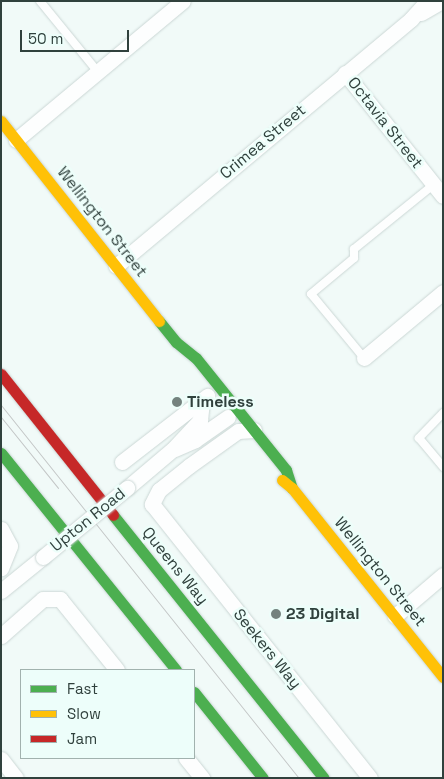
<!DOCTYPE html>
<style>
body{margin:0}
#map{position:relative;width:444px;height:779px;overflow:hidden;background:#f1faf8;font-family:"Space Grotesk",sans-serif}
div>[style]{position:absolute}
.roads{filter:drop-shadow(0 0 1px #cbd7d5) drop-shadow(0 0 1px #cbd7d5)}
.lane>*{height:8px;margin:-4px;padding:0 4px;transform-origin:4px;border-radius:4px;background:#fdfefe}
.street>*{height:15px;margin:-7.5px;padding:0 7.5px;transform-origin:7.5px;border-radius:7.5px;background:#fdfefe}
.fast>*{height:11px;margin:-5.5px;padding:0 5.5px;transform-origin:5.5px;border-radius:5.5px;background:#4caf50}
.slow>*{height:11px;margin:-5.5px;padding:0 5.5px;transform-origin:5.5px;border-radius:5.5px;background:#ffc107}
.jam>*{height:11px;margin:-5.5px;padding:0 5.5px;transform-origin:5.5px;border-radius:5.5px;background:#c62828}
.tram>*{height:1px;margin:-0.5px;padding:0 0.5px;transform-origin:0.5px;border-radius:0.5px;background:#c3c6c6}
.bridges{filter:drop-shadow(0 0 1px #cbd7d5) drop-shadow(0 0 1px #cbd7d5)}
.street-bridge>*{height:15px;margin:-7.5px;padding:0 7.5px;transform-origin:7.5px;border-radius:7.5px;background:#fdfefe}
.dots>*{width:14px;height:14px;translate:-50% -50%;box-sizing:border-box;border:2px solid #edfefa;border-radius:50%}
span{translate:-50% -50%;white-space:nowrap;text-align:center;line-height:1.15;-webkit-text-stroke:5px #edfefa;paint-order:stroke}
.street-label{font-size:16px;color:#30413d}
.poi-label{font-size:16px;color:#30413d;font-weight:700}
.left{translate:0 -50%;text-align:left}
.frame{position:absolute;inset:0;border:2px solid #30413d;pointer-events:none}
.legend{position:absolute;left:20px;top:669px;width:175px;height:90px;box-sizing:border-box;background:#edfefa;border:1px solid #a1b2ae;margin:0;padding:6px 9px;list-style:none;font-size:15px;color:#30413d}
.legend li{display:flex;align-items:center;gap:10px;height:25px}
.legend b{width:25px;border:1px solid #a1b2ae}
.scale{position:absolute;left:20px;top:30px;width:109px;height:22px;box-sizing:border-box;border:2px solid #30413d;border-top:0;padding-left:6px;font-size:15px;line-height:18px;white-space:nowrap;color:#30413d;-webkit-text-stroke:4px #edfefa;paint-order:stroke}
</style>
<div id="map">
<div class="roads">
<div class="lane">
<div style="left:40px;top:1px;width:92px;rotate:50.8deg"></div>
<div style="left:364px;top:358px;width:83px;rotate:-129.6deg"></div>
<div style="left:311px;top:294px;width:56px;rotate:-39.9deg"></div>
<div style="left:354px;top:258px;width:9px;rotate:-90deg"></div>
<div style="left:354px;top:249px;width:102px;rotate:-39deg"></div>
<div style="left:443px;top:413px;width:35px;rotate:134deg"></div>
<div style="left:419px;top:438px;width:38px;rotate:50deg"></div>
</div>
<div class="street">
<div style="left:421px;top:13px;width:24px;rotate:-30deg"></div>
<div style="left:345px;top:73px;width:157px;rotate:51.5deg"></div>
<div style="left:16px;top:140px;width:217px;rotate:-39.8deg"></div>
<div style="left:116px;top:266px;width:385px;rotate:-39.9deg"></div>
<div style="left:411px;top:19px;width:24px;rotate:-48deg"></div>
<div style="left:364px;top:358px;width:103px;rotate:-39.9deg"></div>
<div style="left:254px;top:430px;width:16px;rotate:176deg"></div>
<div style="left:238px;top:431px;width:60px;rotate:144.5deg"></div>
<div style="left:189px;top:466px;width:38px;rotate:141deg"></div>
<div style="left:159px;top:490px;width:16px;rotate:117deg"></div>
<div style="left:152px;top:504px;width:350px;rotate:51.5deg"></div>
<div style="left:175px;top:449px;width:22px;rotate:-24deg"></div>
<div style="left:195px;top:440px;width:40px;rotate:-34.9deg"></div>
<div style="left:122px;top:462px;width:108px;rotate:-37.8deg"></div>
<div style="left:127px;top:488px;width:60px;rotate:-40.3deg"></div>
<div style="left:173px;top:449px;width:40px;rotate:-47deg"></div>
<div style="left:200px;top:420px;width:20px;rotate:-84deg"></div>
<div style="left:1px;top:529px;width:19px;rotate:62deg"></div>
<div style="left:10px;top:546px;width:24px;rotate:112deg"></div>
<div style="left:1px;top:591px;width:54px;rotate:-39deg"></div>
<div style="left:395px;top:616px;width:63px;rotate:-40.5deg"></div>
<div style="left:1px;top:636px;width:56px;rotate:-41.4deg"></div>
<div style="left:43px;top:599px;width:17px"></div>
<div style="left:60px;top:599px;width:91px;rotate:51.2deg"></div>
<div style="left:186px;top:758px;width:26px;rotate:51deg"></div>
<div style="left:1px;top:759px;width:24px;rotate:52deg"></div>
</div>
<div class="fast">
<div style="left:159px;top:321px;width:27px;rotate:51deg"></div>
<div style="left:176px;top:342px;width:26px;rotate:39deg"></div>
<div style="left:196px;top:358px;width:144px;rotate:51.2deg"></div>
<div style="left:286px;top:470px;width:19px;rotate:72deg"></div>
<div style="left:1px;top:453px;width:279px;rotate:51.1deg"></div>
<div style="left:113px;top:515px;width:337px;rotate:51.3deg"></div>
<div style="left:194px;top:692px;width:110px;rotate:51.3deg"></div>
</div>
<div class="slow">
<div style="left:1px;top:121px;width:255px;rotate:51.7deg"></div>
<div style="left:282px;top:480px;width:13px;rotate:39deg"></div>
<div style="left:292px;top:488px;width:242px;rotate:51.4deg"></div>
</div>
<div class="jam">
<div style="left:1px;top:374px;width:180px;rotate:51.5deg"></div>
</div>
</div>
<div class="tram">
<div style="left:1px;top:405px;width:477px;rotate:51.4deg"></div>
<div style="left:1px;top:417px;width:91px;rotate:51.2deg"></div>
</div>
<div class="bridges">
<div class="street-bridge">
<div style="left:43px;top:557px;width:109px;rotate:-39.4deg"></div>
</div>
</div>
<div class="dots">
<div style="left:177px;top:402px;background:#74827e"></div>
<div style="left:276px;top:614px;background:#74827e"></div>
</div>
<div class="street-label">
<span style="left:385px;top:123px;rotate:52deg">Octavia Street</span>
<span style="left:263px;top:142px;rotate:-40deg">Crimea Street</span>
<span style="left:102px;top:222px;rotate:52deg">Wellington Street</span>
<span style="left:88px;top:520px;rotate:-39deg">Upton Road</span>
<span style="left:175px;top:566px;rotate:51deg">Queens Way</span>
<span style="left:380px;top:572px;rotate:51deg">Wellington Street</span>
<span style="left:267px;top:649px;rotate:51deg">Seekers Way</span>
</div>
<div class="poi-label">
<span class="left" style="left:187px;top:402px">Timeless</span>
<span class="left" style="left:286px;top:614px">23 Digital</span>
</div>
<div class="frame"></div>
<ul class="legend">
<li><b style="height:6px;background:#4caf50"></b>Fast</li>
<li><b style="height:6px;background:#ffc107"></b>Slow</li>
<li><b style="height:6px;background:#c62828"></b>Jam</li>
</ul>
<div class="scale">50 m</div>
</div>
